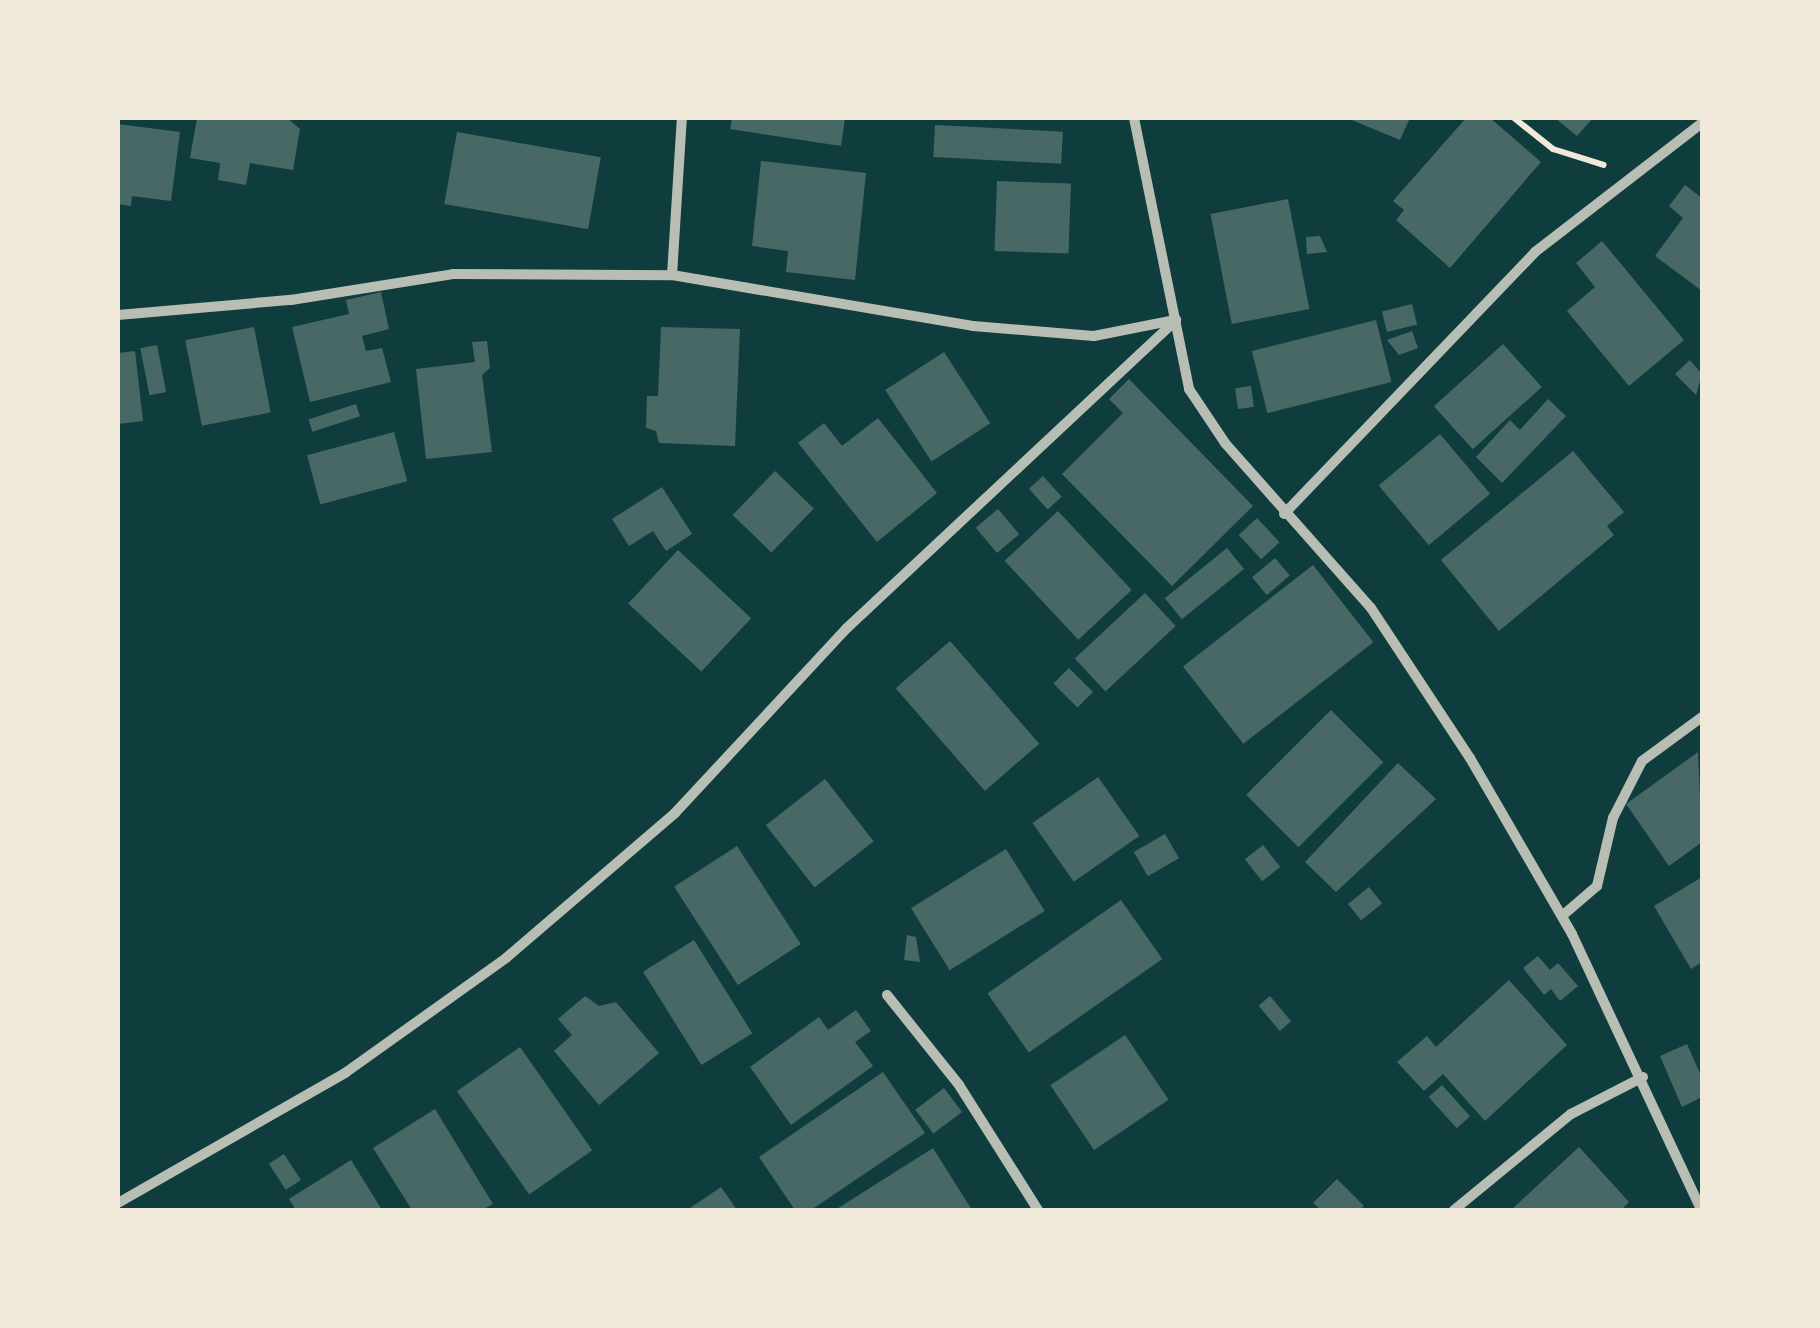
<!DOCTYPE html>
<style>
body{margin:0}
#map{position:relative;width:1820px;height:1328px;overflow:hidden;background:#0f3d3e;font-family:Jost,sans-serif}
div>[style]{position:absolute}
.building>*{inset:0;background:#486865;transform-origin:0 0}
.path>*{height:6px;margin:-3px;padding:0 3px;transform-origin:3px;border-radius:3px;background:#f1e9da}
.minor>*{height:10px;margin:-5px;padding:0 5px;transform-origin:5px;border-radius:5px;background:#b8beb3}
span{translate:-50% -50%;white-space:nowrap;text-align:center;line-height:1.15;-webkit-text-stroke:8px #f1e9da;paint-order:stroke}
.frame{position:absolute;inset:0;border:120px solid #f1e9da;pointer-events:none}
</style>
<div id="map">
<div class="building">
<div style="clip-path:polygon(197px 118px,287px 118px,300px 129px,293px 170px,250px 163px,246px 185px,218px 180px,220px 163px,190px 158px)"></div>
<div style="clip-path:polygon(732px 118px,845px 118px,841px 146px,730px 129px)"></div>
<div style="clip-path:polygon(1347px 118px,1410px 118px,1400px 140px)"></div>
<div style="clip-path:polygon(1466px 118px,1490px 118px,1541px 162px,1450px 268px,1396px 220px,1404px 210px,1393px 201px)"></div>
<div style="clip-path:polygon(1555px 118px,1593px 118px,1577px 136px)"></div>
<div style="clip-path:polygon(118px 124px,180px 132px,171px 201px,132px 196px,131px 206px,118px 204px)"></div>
<div style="left:935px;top:125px;width:128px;height:32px;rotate:3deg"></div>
<div style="left:457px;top:132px;width:146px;height:73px;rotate:10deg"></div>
<div style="clip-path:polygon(761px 161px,866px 173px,855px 280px,786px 272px,788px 251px,752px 246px)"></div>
<div style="left:997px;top:181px;width:74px;height:70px;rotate:2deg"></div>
<div style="clip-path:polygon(1685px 185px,1702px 198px,1702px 291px,1655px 256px,1683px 218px,1669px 206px)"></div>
<div style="left:1288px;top:199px;width:112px;height:79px;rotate:79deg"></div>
<div style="clip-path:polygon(1320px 236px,1327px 252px,1307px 254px,1306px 237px)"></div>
<div style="clip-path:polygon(1602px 241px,1684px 340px,1629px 386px,1567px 311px,1595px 287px,1576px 263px)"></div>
<div style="clip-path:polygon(381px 292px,389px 329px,362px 336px,366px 351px,382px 348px,391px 382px,310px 402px,292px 327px,349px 314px,346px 300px)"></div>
<div style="left:1412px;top:304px;width:21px;height:31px;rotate:76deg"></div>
<div style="left:1376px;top:320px;width:64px;height:128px;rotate:76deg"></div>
<div style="left:254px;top:327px;width:87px;height:70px;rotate:79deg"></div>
<div style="clip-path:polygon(661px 327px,740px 329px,735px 446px,659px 443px,656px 431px,646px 428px,647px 396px,658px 396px)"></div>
<div style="clip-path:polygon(1412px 331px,1418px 348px,1399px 355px,1387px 340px)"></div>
<div style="clip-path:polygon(487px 341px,490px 368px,482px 375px,492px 452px,426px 459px,416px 369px,475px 362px,472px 342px)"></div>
<div style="left:1503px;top:344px;width:58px;height:93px;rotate:48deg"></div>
<div style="left:157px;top:345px;width:48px;height:17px;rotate:79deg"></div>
<div style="clip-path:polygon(135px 351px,143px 421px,118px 424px,118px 353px)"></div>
<div style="left:944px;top:352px;width:85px;height:70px;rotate:57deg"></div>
<div style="clip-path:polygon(1690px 360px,1702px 374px,1696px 395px,1675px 374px)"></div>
<div style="clip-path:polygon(1129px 379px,1253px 506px,1172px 586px,1062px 474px,1123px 413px,1109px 399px)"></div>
<div style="left:1251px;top:386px;width:21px;height:16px;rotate:82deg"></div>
<div style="clip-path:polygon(1548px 399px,1566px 416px,1502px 483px,1476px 457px,1510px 420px,1520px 430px)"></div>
<div style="left:356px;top:404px;width:13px;height:50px;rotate:72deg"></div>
<div style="clip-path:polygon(878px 418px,937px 493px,877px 542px,798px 443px,824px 423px,842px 446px)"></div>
<div style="left:394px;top:432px;width:51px;height:90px;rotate:75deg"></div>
<div style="left:1440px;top:434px;width:78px;height:80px;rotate:50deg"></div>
<div style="clip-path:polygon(1573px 451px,1624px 512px,1607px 526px,1614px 535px,1499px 631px,1441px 560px)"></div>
<div style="left:775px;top:471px;width:54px;height:61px;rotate:44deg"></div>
<div style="left:1043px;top:476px;width:28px;height:19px;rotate:48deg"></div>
<div style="clip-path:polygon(662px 487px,692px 534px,666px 551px,653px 531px,629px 546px,612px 519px)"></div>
<div style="left:998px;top:509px;width:33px;height:29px;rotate:50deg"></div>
<div style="left:1058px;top:511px;width:108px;height:73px;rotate:47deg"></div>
<div style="left:1257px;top:518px;width:33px;height:25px;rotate:47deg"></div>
<div style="left:1227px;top:548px;width:27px;height:80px;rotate:51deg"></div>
<div style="left:678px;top:550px;width:100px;height:73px;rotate:43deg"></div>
<div style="left:1275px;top:558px;width:23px;height:30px;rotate:50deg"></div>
<div style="left:1313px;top:565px;width:98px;height:165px;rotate:52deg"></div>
<div style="left:1145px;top:593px;width:45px;height:96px;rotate:47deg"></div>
<div style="left:950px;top:641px;width:136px;height:72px;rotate:49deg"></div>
<div style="left:1069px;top:668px;width:34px;height:22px;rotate:45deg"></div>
<div style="left:1331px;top:710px;width:74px;height:120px;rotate:45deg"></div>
<div style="clip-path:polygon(1698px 752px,1702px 842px,1669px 866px,1626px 804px)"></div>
<div style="clip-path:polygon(1398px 763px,1436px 799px,1336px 892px,1305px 862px)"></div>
<div style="left:1098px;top:777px;width:72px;height:80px;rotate:55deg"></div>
<div style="left:825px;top:779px;width:79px;height:75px;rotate:52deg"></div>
<div style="left:1165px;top:834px;width:28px;height:36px;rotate:60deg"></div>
<div style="left:1263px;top:845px;width:28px;height:23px;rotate:52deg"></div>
<div style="left:737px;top:846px;width:117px;height:75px;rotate:57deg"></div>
<div style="left:1006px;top:849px;width:73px;height:112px;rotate:58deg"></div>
<div style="clip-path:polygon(1702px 877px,1702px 962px,1691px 969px,1654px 906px)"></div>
<div style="left:1369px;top:887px;width:21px;height:27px;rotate:51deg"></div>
<div style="left:1121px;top:900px;width:72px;height:163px;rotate:55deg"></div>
<div style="clip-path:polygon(907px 935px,916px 937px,920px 962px,904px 960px)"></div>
<div style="left:694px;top:940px;width:110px;height:60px;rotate:58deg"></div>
<div style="clip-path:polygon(1538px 956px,1550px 970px,1558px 963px,1578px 986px,1560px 1001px,1551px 989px,1544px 995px,1523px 968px)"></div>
<div style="clip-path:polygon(1509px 980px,1567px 1045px,1485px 1121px,1443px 1074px,1424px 1091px,1397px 1062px,1427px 1036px,1436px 1047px)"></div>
<div style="clip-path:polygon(585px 996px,599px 1006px,616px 1002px,659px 1053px,599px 1105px,554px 1051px,572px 1035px,558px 1019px)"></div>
<div style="left:1270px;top:996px;width:33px;height:15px;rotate:50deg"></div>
<div style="clip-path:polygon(856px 1010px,871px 1031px,855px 1042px,873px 1066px,791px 1125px,750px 1067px,819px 1017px,828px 1030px)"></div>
<div style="left:1125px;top:1035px;width:78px;height:90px;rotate:56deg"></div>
<div style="clip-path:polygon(1687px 1044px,1702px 1078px,1702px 1097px,1682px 1107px,1660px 1056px)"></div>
<div style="left:520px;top:1047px;width:126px;height:77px;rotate:55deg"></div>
<div style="clip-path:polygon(883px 1072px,925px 1133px,811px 1210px,795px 1210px,759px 1157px)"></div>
<div style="left:1442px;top:1085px;width:42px;height:18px;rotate:48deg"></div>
<div style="left:944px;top:1088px;width:30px;height:36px;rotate:53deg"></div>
<div style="clip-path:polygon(435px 1109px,493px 1204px,482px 1210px,412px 1210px,373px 1148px)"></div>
<div style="clip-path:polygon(1579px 1147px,1629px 1202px,1621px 1210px,1511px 1210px)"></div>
<div style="clip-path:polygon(933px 1148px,972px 1210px,835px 1210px)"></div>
<div style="left:284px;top:1154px;width:31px;height:18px;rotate:57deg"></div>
<div style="clip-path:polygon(351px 1160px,382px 1210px,296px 1210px,289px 1199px)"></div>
<div style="clip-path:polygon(1337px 1179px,1364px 1206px,1360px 1210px,1321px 1210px,1313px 1203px)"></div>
<div style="clip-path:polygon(721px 1187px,737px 1210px,687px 1210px)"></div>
</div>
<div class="path">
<div style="left:1514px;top:118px;width:50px;rotate:38.5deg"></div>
<div style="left:1553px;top:149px;width:53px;rotate:17.4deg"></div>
</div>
<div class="minor">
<div style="left:1134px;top:118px;width:277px;rotate:78.5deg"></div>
<div style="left:1189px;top:389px;width:65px;rotate:56.3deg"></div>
<div style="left:1225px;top:443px;width:220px;rotate:48.5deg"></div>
<div style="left:1371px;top:608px;width:180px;rotate:56.6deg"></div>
<div style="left:1470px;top:758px;width:203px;rotate:59.9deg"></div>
<div style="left:1572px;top:934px;width:305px;rotate:64.9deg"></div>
<div style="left:672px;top:275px;width:157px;rotate:-86.4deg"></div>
<div style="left:118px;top:315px;width:174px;rotate:-5deg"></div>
<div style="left:291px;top:300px;width:164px;rotate:-9.1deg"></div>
<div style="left:453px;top:274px;width:219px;rotate:0.3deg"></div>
<div style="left:672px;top:275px;width:305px;rotate:9.6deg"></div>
<div style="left:973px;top:326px;width:121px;rotate:4.7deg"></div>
<div style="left:1094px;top:336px;width:83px;rotate:-11.2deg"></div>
<div style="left:1284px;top:514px;width:363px;rotate:-46.2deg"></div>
<div style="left:1535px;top:252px;width:211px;rotate:-37.7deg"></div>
<div style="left:1562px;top:916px;width:46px;rotate:-40.6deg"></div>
<div style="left:1597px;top:886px;width:70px;rotate:-76.8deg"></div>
<div style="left:1613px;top:818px;width:64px;rotate:-63deg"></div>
<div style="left:1642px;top:761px;width:74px;rotate:-36.3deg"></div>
<div style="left:887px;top:995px;width:115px;rotate:51.3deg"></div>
<div style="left:959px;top:1085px;width:148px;rotate:57.7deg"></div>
<div style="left:118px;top:1203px;width:262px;rotate:-29.8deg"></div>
<div style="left:345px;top:1073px;width:198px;rotate:-35.5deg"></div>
<div style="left:506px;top:958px;width:223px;rotate:-40.6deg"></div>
<div style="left:675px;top:813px;width:253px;rotate:-47.1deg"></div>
<div style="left:847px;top:628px;width:451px;rotate:-43.1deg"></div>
<div style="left:1454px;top:1210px;width:151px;rotate:-39.4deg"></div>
<div style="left:1571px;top:1114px;width:81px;rotate:-27.2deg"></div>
</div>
<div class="frame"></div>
</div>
